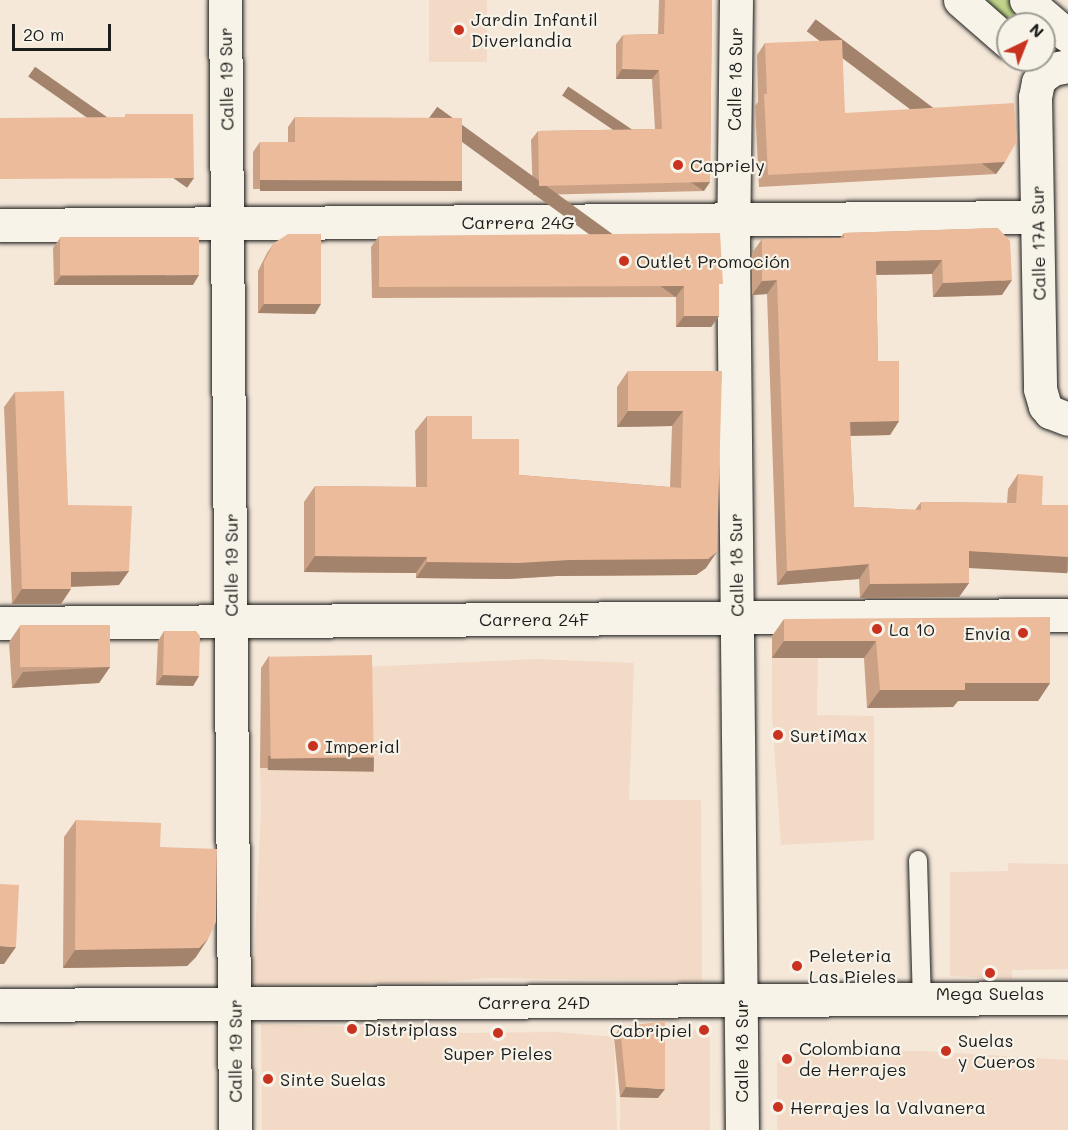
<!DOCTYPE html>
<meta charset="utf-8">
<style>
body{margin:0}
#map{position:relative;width:1068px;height:1130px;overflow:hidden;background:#f5e8d9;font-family:Mali,sans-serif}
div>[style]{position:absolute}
.built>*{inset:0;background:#f2dac6;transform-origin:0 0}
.green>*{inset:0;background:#c1d68b}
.roads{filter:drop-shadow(0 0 2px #1c1c1c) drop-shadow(0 0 2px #1c1c1c)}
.service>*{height:18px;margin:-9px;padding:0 9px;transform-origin:9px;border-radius:9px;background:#f7f3e8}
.minor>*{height:33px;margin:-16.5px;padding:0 16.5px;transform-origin:16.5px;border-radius:16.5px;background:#f7f3e8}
.tertiary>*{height:33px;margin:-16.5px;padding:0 16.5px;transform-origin:16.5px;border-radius:16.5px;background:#f7f3e8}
.wall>*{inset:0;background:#caa185}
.shaded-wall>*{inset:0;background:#a4836c;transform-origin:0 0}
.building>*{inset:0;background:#ebbb9b;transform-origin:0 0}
.dots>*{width:16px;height:16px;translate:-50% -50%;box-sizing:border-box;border:3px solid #f7f3e8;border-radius:50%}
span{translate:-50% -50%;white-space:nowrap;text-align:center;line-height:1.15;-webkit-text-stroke:4.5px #f7f3e8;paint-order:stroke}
.poi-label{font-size:18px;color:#1c1c1c}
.left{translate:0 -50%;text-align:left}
.right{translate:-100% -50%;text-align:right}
.street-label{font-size:18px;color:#1c1c1c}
.north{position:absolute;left:996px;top:12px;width:60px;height:60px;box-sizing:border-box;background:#f7f3e8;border:2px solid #9f9d96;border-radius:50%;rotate:43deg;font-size:16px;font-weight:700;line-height:24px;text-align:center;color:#1c1c1c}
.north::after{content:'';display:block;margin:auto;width:21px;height:27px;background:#c8321e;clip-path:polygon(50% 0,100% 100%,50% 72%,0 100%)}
.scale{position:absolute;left:12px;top:24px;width:99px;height:27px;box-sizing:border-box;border:3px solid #1c1c1c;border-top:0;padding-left:8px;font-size:18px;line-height:21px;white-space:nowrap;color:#1c1c1c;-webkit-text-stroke:4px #f7f3e8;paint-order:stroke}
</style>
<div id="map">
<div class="built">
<div style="left:429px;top:0;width:58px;height:62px"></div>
<div style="clip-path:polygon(772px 658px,818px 658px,817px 715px,874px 716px,874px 840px,781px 845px,772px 715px)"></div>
<div style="clip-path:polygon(536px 659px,634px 663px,629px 800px,701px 800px,702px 981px,489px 978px,427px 983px,253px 985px,261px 810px,260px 768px,365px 769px,364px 667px)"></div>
<div style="clip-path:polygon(1008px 863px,1068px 864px,1068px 969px,1012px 970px,1012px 979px,950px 976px,950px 872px,1008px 871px)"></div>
<div style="clip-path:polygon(261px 1024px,417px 1028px,466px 1033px,557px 1032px,614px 1037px,617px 1130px,262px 1130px)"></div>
<div style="clip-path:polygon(658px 1030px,710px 1030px,710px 1130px,620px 1130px,620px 1097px,658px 1098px)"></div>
<div style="clip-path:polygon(924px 1051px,1068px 1060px,1068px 1130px,777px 1130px,777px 1064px,786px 1052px)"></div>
</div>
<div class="green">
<div style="clip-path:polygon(974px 0,1013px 0,1035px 24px,1008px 24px)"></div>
</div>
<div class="roads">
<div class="service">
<div style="left:918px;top:860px;width:139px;rotate:88.4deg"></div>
</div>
<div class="minor">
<div style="left:225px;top:0;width:1130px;rotate:89.49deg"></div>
<div style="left:736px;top:0;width:243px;rotate:90.7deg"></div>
<div style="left:733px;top:243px;width:887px;rotate:89.42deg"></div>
<div style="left:960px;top:0;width:64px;rotate:41.2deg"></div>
<div style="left:1026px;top:0;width:55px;rotate:40.6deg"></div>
<div style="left:0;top:225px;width:1037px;rotate:-0.44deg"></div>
<div style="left:0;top:623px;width:1068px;rotate:-0.43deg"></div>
<div style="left:0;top:1005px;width:1068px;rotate:-0.38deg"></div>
</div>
<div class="tertiary">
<div style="left:1068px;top:66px;width:15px;rotate:169deg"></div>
<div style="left:1053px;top:69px;width:11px;rotate:146deg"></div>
<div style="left:1044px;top:75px;width:9px;rotate:131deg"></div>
<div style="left:1038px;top:82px;width:15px;rotate:101deg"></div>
<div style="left:1035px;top:97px;width:292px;rotate:89deg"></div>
<div style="left:1040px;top:389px;width:18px;rotate:74deg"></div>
<div style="left:1045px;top:406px;width:8px;rotate:50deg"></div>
<div style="left:1050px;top:412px;width:19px;rotate:21deg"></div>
</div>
</div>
<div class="wall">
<div style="clip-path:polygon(659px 0,712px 0,710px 182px,704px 191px,533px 195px,531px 140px,538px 131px,655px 129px,652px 79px,616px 79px,616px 44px,623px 35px,658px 34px)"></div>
<div style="clip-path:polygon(765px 43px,845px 113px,1005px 162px,996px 174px,759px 187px,755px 106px,758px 102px,757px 55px)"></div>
<div style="clip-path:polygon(295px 117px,462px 181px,456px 190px,253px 189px,253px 152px,260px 142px,288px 142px,288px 127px)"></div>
<div style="clip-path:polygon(998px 228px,1002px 295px,933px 297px,932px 274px,876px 275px,878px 361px,899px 421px,890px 435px,850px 436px,854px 507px,915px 510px,921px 502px,1007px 503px,1008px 489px,1018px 474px,1042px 505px,1068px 505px,1068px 572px,969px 566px,969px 583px,959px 597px,860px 598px,859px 579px,777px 585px,767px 294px,752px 295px,752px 253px,762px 239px,840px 238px,844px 233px)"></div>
<div style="clip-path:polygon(379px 236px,719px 289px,719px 316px,711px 327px,676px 327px,676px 297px,372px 298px,371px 247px)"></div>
<div style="clip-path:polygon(60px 238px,193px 285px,54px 285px,53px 248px)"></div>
<div style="clip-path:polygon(274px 243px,315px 314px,258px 313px,258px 271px,267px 253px)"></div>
<div style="clip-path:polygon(628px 371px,722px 371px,706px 568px,696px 575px,557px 576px,508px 579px,416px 578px,416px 573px,304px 572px,304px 502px,315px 486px,416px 487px,415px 431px,427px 416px,472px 439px,519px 475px,670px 487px,672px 426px,617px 427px,617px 387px)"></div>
<div style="clip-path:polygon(15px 392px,68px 505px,119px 585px,71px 587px,61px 604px,12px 604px,4px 407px)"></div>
<div style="clip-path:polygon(784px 619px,1050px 683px,1038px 701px,958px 701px,953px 707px,867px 708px,864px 658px,772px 658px,772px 636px)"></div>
<div style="clip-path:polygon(20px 626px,110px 667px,99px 683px,12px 688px,9px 642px)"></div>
<div style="clip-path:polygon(164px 631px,199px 676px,193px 686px,156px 685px,158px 641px)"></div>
<div style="clip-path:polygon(269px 656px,374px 757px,366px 769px,260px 768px,261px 668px)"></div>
<div style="clip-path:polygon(76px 820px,160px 847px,196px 957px,187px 966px,63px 968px,64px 837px)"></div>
<div style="clip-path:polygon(620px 1027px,658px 1098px,620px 1097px,614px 1037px)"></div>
</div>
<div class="shaded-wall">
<div style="clip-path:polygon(622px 69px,659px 70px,652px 79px,616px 79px)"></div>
<div style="left:1005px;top:162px;width:15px;height:237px;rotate:127deg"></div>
<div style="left:194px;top:178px;width:12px;height:194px;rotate:125deg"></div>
<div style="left:260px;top:180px;width:202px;height:11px"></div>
<div style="left:710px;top:182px;width:11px;height:171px;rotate:124deg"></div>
<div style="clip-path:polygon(942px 260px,932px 274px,866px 275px,876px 261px)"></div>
<div style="clip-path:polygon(199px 275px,193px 285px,54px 285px,61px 276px)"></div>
<div style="clip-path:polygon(777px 280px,767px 294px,752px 295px,762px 281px)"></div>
<div style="clip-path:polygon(1012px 280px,1002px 295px,933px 297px,943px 283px)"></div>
<div style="left:684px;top:286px;width:14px;height:305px;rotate:126deg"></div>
<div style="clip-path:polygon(264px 304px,321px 304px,315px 314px,258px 313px)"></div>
<div style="clip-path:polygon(684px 316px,719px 316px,711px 327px,676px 327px)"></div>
<div style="clip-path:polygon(628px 411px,683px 411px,672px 426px,617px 427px)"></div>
<div style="clip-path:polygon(899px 421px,890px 435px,840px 436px,850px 422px)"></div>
<div style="left:969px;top:551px;width:99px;height:17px;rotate:3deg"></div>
<div style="clip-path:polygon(717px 552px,706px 568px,696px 575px,557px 576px,508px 579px,416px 578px,427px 562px,569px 560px)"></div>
<div style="clip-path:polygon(315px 556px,427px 557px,416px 573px,304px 572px)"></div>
<div style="clip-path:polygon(869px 564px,859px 579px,777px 585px,787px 571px)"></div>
<div style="clip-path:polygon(129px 571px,119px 585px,60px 587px,71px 572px)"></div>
<div style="clip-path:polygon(969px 583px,959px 597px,860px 598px,870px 584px)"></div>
<div style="clip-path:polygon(22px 589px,71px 589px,61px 604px,12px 604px)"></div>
<div style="clip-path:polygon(784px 641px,876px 641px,864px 658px,772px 658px)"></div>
<div style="clip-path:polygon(110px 667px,99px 683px,12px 688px,23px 672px)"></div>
<div style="clip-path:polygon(163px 675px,199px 676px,193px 686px,156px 685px)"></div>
<div style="clip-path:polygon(965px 683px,1050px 683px,1038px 701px,958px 701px,953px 707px,867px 708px,880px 690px)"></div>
<div style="left:268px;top:756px;width:106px;height:14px;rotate:1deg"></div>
<div style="clip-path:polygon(208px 939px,196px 957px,187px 966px,63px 968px,75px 950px)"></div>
<div style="clip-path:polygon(0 946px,16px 947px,4px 964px,0 964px)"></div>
<div style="clip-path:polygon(626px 1087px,665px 1089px,658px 1098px,620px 1097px)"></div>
</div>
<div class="building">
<div style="clip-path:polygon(665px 0,712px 0,710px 182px,539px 186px,538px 131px,662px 129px,659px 70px,622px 69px,623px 35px,664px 34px)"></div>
<div style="clip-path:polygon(842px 40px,845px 113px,1014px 103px,1017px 141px,1005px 162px,768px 175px,764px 94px,767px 94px,765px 43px)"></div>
<div style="clip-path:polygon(125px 114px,193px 114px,194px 178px,0 179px,0 118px,125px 117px)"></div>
<div style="clip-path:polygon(295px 117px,462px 118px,462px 181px,260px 180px,260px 142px,295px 142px)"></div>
<div style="clip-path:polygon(998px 228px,1010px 241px,1012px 280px,943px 283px,942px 260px,876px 261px,878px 361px,899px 361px,899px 421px,850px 422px,854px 507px,921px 510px,921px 502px,1016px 503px,1018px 474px,1043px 476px,1042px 505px,1068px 505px,1068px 557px,969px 551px,969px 583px,870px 584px,869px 564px,787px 571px,777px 280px,762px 281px,762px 239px,844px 238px,844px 233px)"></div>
<div style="clip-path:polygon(720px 233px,723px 284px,719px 284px,719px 316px,684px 316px,684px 286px,379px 287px,379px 236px)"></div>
<div style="clip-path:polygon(288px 234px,321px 234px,321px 304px,264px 304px,264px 262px,274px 243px)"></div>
<div style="left:199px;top:237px;width:38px;height:139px;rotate:90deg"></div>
<div style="clip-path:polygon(628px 371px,722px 371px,717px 552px,708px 559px,569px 560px,519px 563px,427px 562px,427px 557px,315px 556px,315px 486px,427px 487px,427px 416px,472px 416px,472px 439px,519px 439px,519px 475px,681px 488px,683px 411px,628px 411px)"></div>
<div style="clip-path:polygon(64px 391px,68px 505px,132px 506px,129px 571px,71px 572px,71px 589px,22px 589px,15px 392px)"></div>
<div style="clip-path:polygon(1050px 617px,1050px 683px,965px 683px,965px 690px,880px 690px,876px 641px,784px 641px,784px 619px)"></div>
<div style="left:110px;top:625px;width:42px;height:90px;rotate:90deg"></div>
<div style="clip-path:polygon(164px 631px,196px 631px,200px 636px,199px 676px,163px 675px)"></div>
<div style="left:372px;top:655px;width:102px;height:103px;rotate:89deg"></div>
<div style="clip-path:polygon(76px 820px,161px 823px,160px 847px,217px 849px,216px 922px,208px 939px,199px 948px,75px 950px)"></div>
<div style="clip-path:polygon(0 884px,19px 885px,16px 947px,0 946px)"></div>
<div style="clip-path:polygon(665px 1021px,665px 1089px,626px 1087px,620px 1027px)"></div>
</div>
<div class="dots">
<div style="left:459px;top:30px;background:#c8321e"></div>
<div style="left:678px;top:165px;background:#c8321e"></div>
<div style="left:624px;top:261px;background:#c8321e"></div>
<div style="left:877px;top:629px;background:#c8321e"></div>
<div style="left:1023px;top:633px;background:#c8321e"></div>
<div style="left:778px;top:735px;background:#c8321e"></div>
<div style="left:313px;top:746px;background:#c8321e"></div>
<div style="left:797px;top:966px;background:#c8321e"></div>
<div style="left:990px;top:973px;background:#c8321e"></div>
<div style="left:352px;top:1029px;background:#c8321e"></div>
<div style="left:704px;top:1030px;background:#c8321e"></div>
<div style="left:498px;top:1033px;background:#c8321e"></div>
<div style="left:946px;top:1051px;background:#c8321e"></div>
<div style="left:787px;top:1059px;background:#c8321e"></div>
<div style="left:268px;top:1079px;background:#c8321e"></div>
<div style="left:778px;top:1107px;background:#c8321e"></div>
</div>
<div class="poi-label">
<span class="left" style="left:471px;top:30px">Jardin Infantil<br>Diverlandia</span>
<span class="left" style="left:690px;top:165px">Capriely</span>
<span class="left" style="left:636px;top:261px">Outlet Promoción</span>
<span class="left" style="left:889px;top:629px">La 10</span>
<span class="right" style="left:1011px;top:633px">Envia</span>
<span class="left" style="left:790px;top:735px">SurtiMax</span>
<span class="left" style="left:325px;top:746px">Imperial</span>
<span class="left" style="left:809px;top:966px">Peleteria<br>Las Pieles</span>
<span style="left:990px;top:993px">Mega Suelas</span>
<span class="left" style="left:364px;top:1029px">Distriplass</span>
<span class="right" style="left:692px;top:1030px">Cabripiel</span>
<span class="left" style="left:958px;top:1051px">Suelas<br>y Cueros</span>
<span class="left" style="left:799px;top:1059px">Colombiana<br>de Herrajes</span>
<span style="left:498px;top:1053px">Super Pieles</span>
<span class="left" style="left:280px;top:1079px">Sinte Suelas</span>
<span class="left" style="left:790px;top:1107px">Herrajes la Valvanera</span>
</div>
<div class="street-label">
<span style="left:226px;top:79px;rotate:-91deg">Calle 19 Sur</span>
<span style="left:735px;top:79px;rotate:-89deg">Calle 18 Sur</span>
<span style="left:518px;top:222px">Carrera 24G</span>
<span style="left:1038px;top:243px;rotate:-91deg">Calle 17A Sur</span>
<span style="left:231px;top:565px;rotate:-90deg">Calle 19 Sur</span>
<span style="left:736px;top:565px;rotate:-91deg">Calle 18 Sur</span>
<span style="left:534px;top:619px">Carrera 24F</span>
<span style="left:534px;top:1002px">Carrera 24D</span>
<span style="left:235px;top:1051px;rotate:-90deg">Calle 19 Sur</span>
<span style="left:741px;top:1051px;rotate:-90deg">Calle 18 Sur</span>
</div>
<div class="north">N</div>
<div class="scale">20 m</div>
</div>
